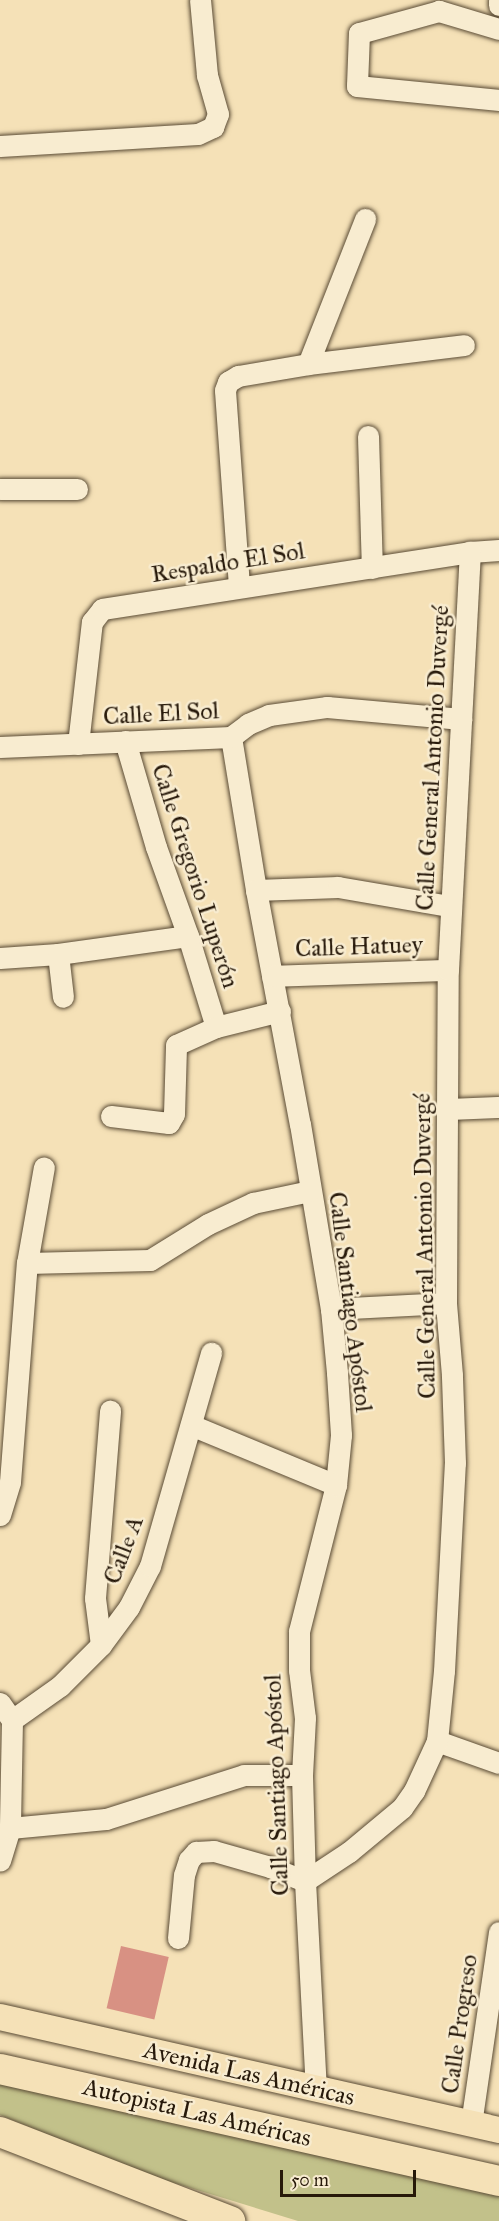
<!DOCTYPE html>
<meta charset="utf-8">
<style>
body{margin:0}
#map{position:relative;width:499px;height:2221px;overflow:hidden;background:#f5e1b7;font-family:"IM FELL Great Primer",serif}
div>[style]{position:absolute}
.green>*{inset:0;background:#c2c18a}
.building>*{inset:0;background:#d89183;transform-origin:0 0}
.roads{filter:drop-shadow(0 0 2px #5a4b35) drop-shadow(0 0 2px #5a4b35)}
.minor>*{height:21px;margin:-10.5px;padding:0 10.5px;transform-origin:10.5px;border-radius:10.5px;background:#f8ecd0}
.major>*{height:26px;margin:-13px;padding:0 13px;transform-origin:13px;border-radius:13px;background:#f5e1b7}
.highway>*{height:30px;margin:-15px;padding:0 15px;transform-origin:15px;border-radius:15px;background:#f5e1b7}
span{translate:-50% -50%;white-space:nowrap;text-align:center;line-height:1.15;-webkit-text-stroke:5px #f8ecd0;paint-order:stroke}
.street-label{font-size:24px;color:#27190a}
.scale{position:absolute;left:280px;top:2170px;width:136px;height:27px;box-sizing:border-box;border:3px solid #27190a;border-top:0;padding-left:8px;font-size:18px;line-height:21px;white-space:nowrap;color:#27190a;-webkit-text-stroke:4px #f8ecd0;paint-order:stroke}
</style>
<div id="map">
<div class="green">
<div style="clip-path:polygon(0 2081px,499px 2194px,499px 2221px,298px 2221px,148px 2175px,0 2115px)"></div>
</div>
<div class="building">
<div style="left:121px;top:1946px;width:49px;height:64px;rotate:13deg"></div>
</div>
<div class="roads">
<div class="minor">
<div style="left:499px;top:0;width:5px;rotate:90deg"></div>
<div style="left:499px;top:29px;width:63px;rotate:-163.3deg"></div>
<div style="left:439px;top:11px;width:83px;rotate:164.6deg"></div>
<div style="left:359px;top:33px;width:53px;rotate:92.2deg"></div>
<div style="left:357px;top:86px;width:143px;rotate:5.6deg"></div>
<div style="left:0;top:146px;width:198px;rotate:-3.5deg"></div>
<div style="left:198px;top:134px;width:17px;rotate:-25deg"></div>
<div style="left:213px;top:127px;width:14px;rotate:-69deg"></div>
<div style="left:218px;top:114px;width:41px;rotate:-105.8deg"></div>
<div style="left:207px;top:75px;width:75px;rotate:-95.3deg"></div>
<div style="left:308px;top:364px;width:156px;rotate:-68.5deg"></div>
<div style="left:368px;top:436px;width:132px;rotate:88.3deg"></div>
<div style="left:0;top:489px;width:77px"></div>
<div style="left:239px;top:586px;width:196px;rotate:-94.1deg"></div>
<div style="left:225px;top:390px;width:9px;rotate:-69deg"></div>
<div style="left:228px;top:382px;width:12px;rotate:-31deg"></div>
<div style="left:238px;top:376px;width:71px;rotate:-9.7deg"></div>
<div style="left:308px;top:364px;width:157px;rotate:-6.9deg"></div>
<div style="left:231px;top:737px;width:155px;rotate:80.7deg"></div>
<div style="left:256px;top:890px;width:238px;rotate:79.4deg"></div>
<div style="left:300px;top:1124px;width:188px;rotate:80.5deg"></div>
<div style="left:331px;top:1309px;width:64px;rotate:84.6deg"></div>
<div style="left:337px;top:1373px;width:62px;rotate:86.3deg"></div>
<div style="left:341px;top:1435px;width:50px;rotate:95.7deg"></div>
<div style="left:336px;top:1485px;width:151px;rotate:104.2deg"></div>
<div style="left:299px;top:1631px;width:39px;rotate:90deg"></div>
<div style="left:299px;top:1670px;width:48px;rotate:82.9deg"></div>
<div style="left:305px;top:1718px;width:57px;rotate:93deg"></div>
<div style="left:302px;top:1775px;width:106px;rotate:88.4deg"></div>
<div style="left:305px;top:1881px;width:209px;rotate:87deg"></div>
<div style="left:125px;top:741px;width:110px;rotate:73.7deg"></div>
<div style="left:156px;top:847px;width:95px;rotate:70.2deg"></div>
<div style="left:188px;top:936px;width:95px;rotate:72.9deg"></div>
<div style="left:78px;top:744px;width:123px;rotate:-83.5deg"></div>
<div style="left:92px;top:622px;width:16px;rotate:-52deg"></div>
<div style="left:102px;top:609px;width:372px;rotate:-8.8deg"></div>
<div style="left:470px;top:552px;width:29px;rotate:-4deg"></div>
<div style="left:0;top:747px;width:231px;rotate:-2.5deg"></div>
<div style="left:231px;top:737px;width:21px;rotate:-37deg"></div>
<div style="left:248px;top:724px;width:23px;rotate:-23deg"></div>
<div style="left:269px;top:715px;width:59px;rotate:-7.9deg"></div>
<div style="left:327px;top:707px;width:135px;rotate:5.1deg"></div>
<div style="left:256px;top:890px;width:82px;rotate:-2.1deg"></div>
<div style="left:338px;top:887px;width:113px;rotate:9.7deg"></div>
<div style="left:58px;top:954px;width:43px;rotate:83.4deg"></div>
<div style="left:0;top:958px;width:58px;rotate:-3.9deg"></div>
<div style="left:58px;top:954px;width:131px;rotate:-7.9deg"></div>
<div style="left:272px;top:976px;width:176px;rotate:-2deg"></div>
<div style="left:447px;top:1109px;width:52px;rotate:-2.2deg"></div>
<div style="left:111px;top:1116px;width:58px;rotate:6.9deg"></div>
<div style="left:169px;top:1123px;width:10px;rotate:-61deg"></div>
<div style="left:174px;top:1114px;width:69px;rotate:-88.3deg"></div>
<div style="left:176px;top:1045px;width:44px;rotate:-24.2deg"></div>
<div style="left:216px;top:1027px;width:66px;rotate:-14deg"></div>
<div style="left:27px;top:1263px;width:123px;rotate:-1.4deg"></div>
<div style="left:150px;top:1260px;width:68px;rotate:-31.8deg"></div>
<div style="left:208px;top:1224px;width:50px;rotate:-25deg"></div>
<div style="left:253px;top:1203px;width:58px;rotate:-11.9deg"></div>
<div style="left:331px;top:1309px;width:115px;rotate:-3deg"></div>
<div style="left:191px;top:1425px;width:157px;rotate:22.5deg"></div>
<div style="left:0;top:1515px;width:34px;rotate:-73deg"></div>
<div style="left:10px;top:1482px;width:220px;rotate:-85.6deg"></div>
<div style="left:27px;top:1263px;width:97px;rotate:-80deg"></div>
<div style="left:101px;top:1645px;width:47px;rotate:-97.3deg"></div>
<div style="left:95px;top:1598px;width:188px;rotate:-85.4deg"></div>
<div style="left:0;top:1703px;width:21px;rotate:55deg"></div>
<div style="left:12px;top:1720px;width:108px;rotate:91.1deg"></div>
<div style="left:10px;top:1828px;width:34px;rotate:107deg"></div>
<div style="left:12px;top:1720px;width:59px;rotate:-35.3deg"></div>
<div style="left:60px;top:1686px;width:58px;rotate:-45deg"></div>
<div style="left:101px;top:1645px;width:47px;rotate:-53.6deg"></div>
<div style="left:129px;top:1607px;width:46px;rotate:-62.9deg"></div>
<div style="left:150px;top:1566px;width:222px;rotate:-74deg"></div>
<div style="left:437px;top:1741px;width:66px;rotate:19.5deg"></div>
<div style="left:10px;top:1828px;width:96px;rotate:-5.4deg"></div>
<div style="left:106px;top:1819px;width:145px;rotate:-17.7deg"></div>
<div style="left:244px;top:1775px;width:58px"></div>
<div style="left:178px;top:1938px;width:63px;rotate:-84.6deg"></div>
<div style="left:184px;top:1875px;width:16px;rotate:-72deg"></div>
<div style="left:189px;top:1860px;width:11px;rotate:-49deg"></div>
<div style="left:196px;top:1852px;width:18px;rotate:-3deg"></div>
<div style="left:214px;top:1851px;width:58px;rotate:15.9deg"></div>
<div style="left:270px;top:1867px;width:38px;rotate:22deg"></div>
<div style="left:305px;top:1881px;width:53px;rotate:-33.4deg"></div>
<div style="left:349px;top:1852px;width:69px;rotate:-39.7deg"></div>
<div style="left:402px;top:1808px;width:21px;rotate:-55deg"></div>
<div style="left:414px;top:1791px;width:55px;rotate:-65.3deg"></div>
<div style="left:437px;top:1741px;width:70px;rotate:-84.3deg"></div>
<div style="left:444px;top:1671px;width:208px;rotate:-87deg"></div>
<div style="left:455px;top:1463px;width:88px;rotate:-92deg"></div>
<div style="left:452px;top:1375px;width:72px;rotate:-94.8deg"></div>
<div style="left:446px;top:1303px;width:333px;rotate:-89.7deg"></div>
<div style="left:448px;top:970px;width:419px;rotate:-87deg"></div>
<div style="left:471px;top:2124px;width:194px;rotate:-81.7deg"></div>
</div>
<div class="major">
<div style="left:0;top:2017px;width:512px;rotate:12.76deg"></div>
</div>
<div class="highway">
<div style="left:0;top:2069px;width:511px;rotate:12.65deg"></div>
<div style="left:0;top:2132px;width:247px;rotate:21.2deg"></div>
</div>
</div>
<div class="street-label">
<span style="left:228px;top:563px;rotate:-9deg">Respaldo El Sol</span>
<span style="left:161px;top:714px;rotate:-3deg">Calle El Sol</span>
<span style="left:433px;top:758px;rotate:-87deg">Calle General Antonio Duvergé</span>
<span style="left:195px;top:876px;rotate:72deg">Calle Gregorio Luperón</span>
<span style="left:359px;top:947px;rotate:-2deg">Calle Hatuey</span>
<span style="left:425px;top:1246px;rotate:-91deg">Calle General Antonio Duvergé</span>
<span style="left:350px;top:1302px;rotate:83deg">Calle Santiago Apóstol</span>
<span style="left:124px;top:1550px;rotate:-69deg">Calle A</span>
<span style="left:277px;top:1785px;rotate:-92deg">Calle Santiago Apóstol</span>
<span style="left:460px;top:2024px;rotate:-82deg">Calle Progreso</span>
<span style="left:249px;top:2074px;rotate:13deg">Avenida Las Américas</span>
<span style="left:197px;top:2113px;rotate:13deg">Autopista Las Américas</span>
</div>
<div class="scale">50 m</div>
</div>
